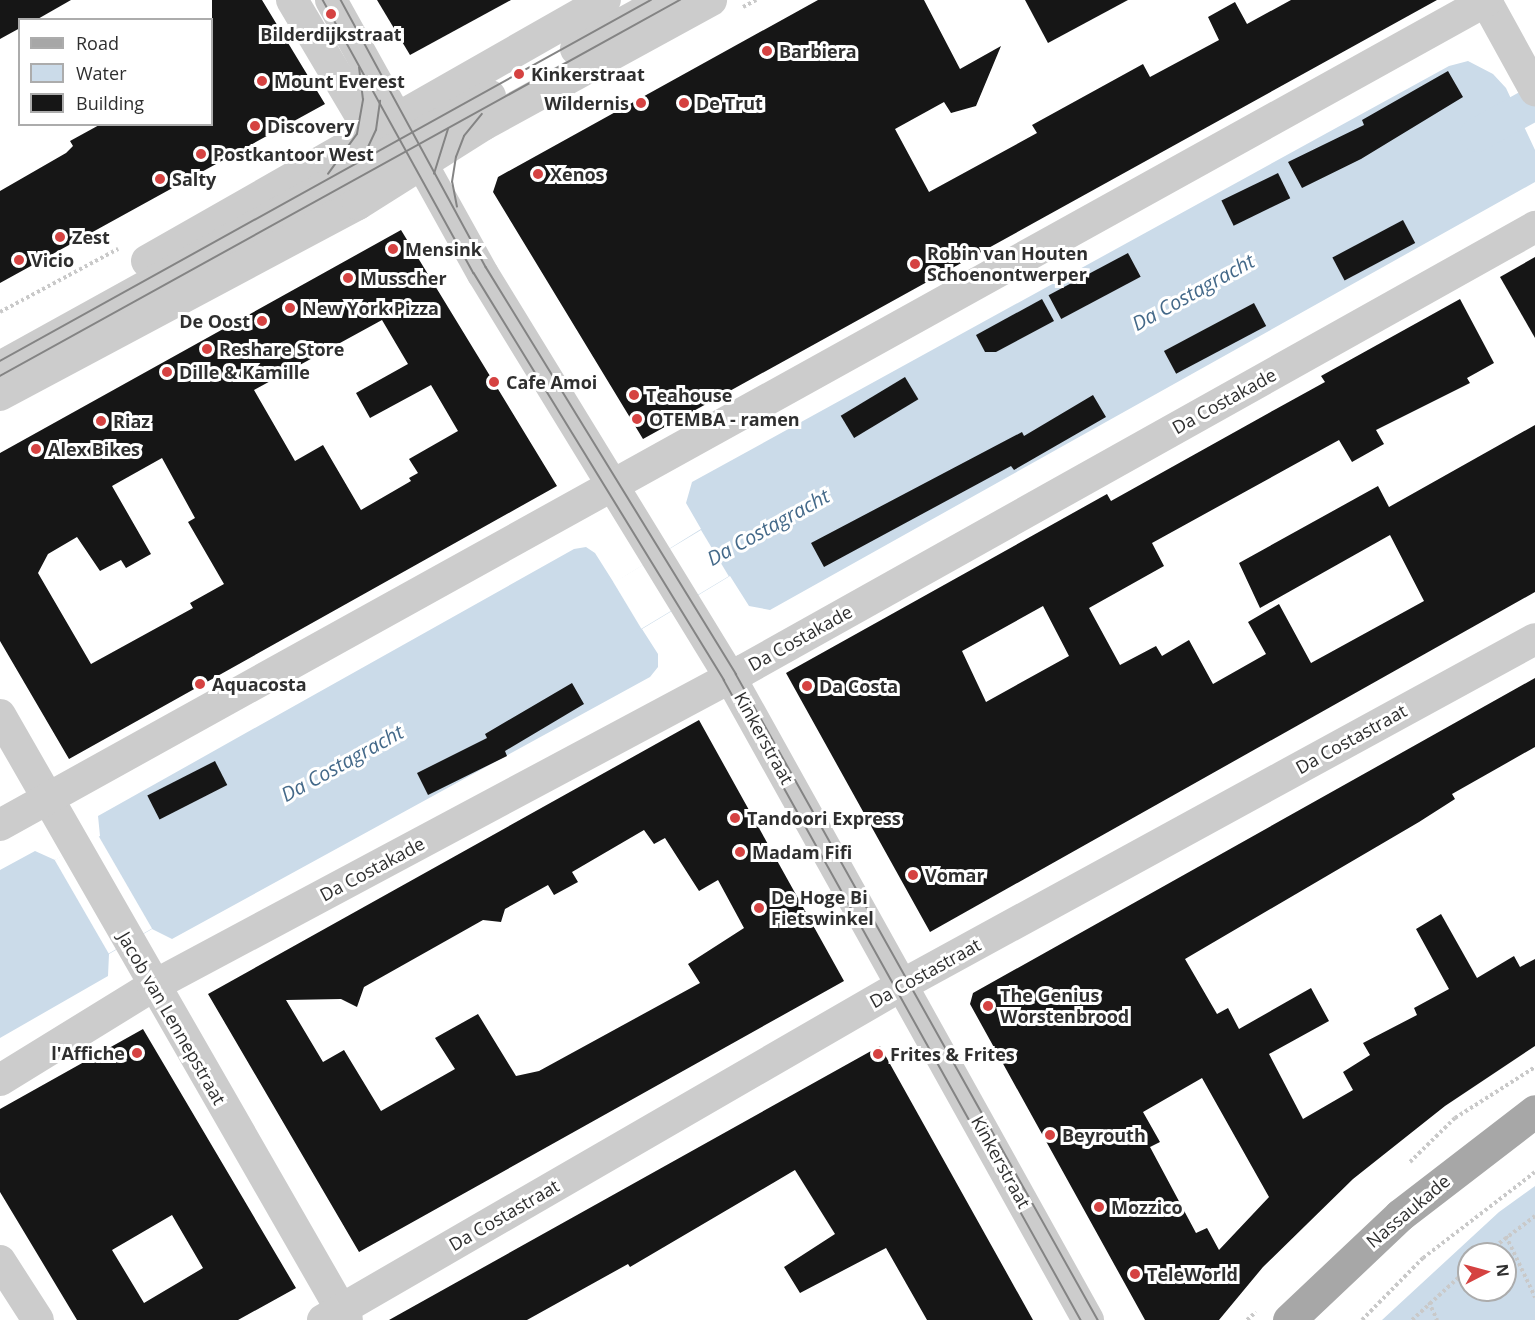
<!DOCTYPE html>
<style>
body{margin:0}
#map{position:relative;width:1535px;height:1320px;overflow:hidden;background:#fff;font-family:"Open Sans",sans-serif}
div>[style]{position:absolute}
.water>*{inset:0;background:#cbdbe9}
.pier>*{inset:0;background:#fff;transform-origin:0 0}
.canal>*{height:34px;margin:-17px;padding:0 17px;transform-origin:17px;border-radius:17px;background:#cbdbe9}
.building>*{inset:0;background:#161616;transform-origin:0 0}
.path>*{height:4px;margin-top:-2px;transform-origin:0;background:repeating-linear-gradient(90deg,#c9c9c9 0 3px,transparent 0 6px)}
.minor>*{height:32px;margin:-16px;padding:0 16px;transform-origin:16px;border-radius:16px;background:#ccc}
.major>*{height:33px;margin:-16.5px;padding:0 16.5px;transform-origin:16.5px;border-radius:16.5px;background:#a7a7a7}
.tram>*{height:1.5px;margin:-0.75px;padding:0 0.75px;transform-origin:0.75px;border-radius:0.75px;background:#848484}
.dots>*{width:16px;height:16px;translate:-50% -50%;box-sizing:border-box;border:3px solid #fff;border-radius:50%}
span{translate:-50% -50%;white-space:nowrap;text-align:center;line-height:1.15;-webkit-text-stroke:6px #fff;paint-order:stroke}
.poi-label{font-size:18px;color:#2f2f2f;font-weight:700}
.left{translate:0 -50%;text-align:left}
.right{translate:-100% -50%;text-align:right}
.street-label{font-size:18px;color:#2f2f2f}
.water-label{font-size:20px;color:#446989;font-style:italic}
.legend{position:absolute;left:18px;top:18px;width:195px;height:108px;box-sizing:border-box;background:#fff;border:2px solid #acacac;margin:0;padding:8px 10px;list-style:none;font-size:18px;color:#2f2f2f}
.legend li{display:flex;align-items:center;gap:12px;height:30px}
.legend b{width:30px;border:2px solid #acacac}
.north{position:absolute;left:1457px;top:1242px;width:60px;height:60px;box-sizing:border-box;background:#fff;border:2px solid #acacac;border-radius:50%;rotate:84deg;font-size:16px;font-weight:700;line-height:24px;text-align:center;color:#2f2f2f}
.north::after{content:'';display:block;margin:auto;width:21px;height:27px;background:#d54241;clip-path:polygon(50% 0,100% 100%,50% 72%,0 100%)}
</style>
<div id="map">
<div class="water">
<div style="clip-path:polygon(1468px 61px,1493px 74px,1506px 88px,1535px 150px,1535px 182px,770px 610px,749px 606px,730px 576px,642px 629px,658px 654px,658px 667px,650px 677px,172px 939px,152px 929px,109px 954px,108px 976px,0 1038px,0 870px,35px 851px,55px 860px,100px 836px,98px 816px,574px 549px,586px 547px,595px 553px,614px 583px,701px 529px,686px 503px,692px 482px,1449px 66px)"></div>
<div style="clip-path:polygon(evenodd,1535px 1186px,1535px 1320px,1382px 1320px,1499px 1212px,1535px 1186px,1469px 1254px,1505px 1254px,1505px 1290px,1469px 1290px,1469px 1254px)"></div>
</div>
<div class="pier">
<div style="left:701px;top:530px;width:54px;height:102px;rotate:59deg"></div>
<div style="left:98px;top:835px;width:108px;height:50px;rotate:60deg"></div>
</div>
<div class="canal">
<div style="left:1477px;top:135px;width:66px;rotate:-28.9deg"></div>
</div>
<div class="building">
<div style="clip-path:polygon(0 0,71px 0,36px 20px,20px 20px,20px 28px,0 39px)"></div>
<div style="clip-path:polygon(212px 0,262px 0,325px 104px,0 283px,0 191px,66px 153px,73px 146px,70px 141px,101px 124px,212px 124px)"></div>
<div style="clip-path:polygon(377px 0,511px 0,410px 55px)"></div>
<div style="clip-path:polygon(818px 0,924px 0,960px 69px,1001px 46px,976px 106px,951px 113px,944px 102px,895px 129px,929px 192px,1037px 133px,1032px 125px,1143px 64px,1150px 77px,1219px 40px,1208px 17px,1235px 2px,1247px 24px,1291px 0,1437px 0,643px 439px,493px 192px,498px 177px)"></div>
<div style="clip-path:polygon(1025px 0,1128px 0,1048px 43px)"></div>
<div style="clip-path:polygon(1448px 71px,1463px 97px,1361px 159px,1302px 188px,1288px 162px,1364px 125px,1362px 120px)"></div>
<div style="left:1278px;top:173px;width:28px;height:63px;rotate:64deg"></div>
<div style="left:1403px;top:220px;width:26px;height:80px;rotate:62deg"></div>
<div style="clip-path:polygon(evenodd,401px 230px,557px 486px,69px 759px,0 641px,0 453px,401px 230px,382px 320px,408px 364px,356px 393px,370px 418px,431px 385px,458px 431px,409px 459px,418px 473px,409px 478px,411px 481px,361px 510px,323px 445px,295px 461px,254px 390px,382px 320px,401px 230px,162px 458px,195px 518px,188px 522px,224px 584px,190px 603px,193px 608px,91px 664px,38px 573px,48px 554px,77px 537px,100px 571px,121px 560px,126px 568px,151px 554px,112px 486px,162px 458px)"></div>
<div style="left:1128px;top:253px;width:27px;height:90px;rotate:62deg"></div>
<div style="clip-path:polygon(1535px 257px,1535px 338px,1500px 277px)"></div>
<div style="clip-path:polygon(1042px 299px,1054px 321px,996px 352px,985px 352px,976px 335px)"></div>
<div style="clip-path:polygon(evenodd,1460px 299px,1494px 363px,1467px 378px,1470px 383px,1376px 430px,1384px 444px,1352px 462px,1339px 440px,1152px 543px,1164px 566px,1089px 608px,1120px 665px,1156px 646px,1162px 656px,1189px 640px,1213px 684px,1266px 654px,1248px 622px,1279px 604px,1311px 663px,1424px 601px,1390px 535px,1260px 608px,1239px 563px,1378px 486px,1389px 507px,1535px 425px,1535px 592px,930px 932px,786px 673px,1107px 494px,1111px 501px,1276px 409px,1325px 382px,1321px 376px,1460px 299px,1043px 606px,1069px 656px,986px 702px,962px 651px,1043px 606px)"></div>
<div style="left:1254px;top:303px;width:26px;height:102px;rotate:62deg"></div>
<div style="left:905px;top:377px;width:26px;height:75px;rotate:59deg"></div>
<div style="clip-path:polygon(1093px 395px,1106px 417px,1014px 470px,1011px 466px,824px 567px,811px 543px,1022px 432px,1024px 436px)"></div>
<div style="clip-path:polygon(evenodd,1535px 678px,1535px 747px,1452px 794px,1455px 799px,1419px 822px,1185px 959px,1217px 1014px,1228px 1008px,1239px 1029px,1311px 988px,1329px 1021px,1269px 1054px,1303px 1119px,1353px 1090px,1343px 1072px,1370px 1055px,1363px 1043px,1417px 1015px,1414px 1008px,1449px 989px,1416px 929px,1441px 914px,1477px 978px,1514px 956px,1520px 967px,1535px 959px,1535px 1046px,1445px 1106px,1353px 1179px,1263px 1267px,1219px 1320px,1145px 1320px,970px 1004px,973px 993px,1535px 678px,1202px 1078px,1269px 1197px,1219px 1250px,1207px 1228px,1196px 1233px,1150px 1147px,1160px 1142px,1143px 1112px,1202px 1078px)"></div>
<div style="clip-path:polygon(572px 683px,584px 704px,505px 751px,507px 756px,428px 795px,417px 773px,487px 738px,485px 734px)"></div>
<div style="clip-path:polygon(evenodd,699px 720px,844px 981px,359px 1252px,208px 994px,699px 720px,644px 830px,654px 844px,665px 838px,699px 891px,718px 880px,744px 928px,688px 964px,700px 983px,539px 1071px,516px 1076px,478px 1014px,435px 1038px,455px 1069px,381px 1111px,344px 1050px,323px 1062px,286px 1000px,341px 999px,357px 1007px,364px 987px,483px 920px,501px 922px,505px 909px,548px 885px,554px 895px,578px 882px,572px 872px,644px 830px)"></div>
<div style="left:215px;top:761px;width:27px;height:76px;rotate:63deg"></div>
<div style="clip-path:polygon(evenodd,143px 1029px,296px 1288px,238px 1320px,77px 1320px,0 1192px,0 1109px,143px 1029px,172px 1215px,203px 1268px,144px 1303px,112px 1250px,172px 1215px)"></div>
<div style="clip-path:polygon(880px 1046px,1033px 1320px,927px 1320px,886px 1248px,800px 1293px,784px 1267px,835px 1234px,795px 1170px,630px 1267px,628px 1264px,527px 1320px,389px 1320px)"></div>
</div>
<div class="path">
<div style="left:743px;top:7px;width:15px;rotate:-28deg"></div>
<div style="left:0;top:312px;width:134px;rotate:-28.1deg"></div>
<div style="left:1410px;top:1162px;width:63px;rotate:-44.4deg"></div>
<div style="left:1455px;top:1118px;width:95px;rotate:-32.5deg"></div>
<div style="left:1506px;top:1236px;width:68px;rotate:64.6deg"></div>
<div style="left:1485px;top:1254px;width:63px;rotate:-37.2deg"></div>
<div style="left:1429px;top:1302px;width:20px;rotate:66deg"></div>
<div style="left:1247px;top:1320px;width:12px;rotate:-42deg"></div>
<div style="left:1362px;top:1320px;width:87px;rotate:-45.5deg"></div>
<div style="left:1423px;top:1258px;width:141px;rotate:-37.5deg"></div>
<div style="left:1412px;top:1320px;width:77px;rotate:-42.4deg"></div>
</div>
<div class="minor">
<div style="left:292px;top:0;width:155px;rotate:59.3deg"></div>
<div style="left:371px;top:133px;width:22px;rotate:43deg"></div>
<div style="left:331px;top:0;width:313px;rotate:61deg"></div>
<div style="left:483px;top:274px;width:473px;rotate:58.5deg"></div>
<div style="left:730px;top:677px;width:736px;rotate:60.89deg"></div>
<div style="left:1486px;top:1px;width:102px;rotate:61.2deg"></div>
<div style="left:576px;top:49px;width:102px;rotate:-28.8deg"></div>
<div style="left:147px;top:261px;width:527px;rotate:-29.68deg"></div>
<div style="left:0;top:367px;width:560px;rotate:-28.95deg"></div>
<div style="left:0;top:395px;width:406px;rotate:-28.1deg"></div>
<div style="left:358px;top:204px;width:148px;rotate:-32.3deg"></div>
<div style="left:483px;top:125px;width:260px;rotate:-28.7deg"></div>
<div style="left:0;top:715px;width:697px;rotate:60.16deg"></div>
<div style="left:0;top:825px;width:1701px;rotate:-29.01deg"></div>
<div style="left:0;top:1080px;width:180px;rotate:-31.6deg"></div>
<div style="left:153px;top:986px;width:670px;rotate:-28.13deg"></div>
<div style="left:744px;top:670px;width:907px;rotate:-29.25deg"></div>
<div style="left:0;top:1261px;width:70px;rotate:57.2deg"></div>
<div style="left:323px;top:1320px;width:669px;rotate:-30.05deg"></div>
<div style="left:902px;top:985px;width:721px;rotate:-28.66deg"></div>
</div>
<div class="major">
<div style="left:1289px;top:1320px;width:153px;rotate:-43.4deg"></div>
<div style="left:1400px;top:1215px;width:170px;rotate:-37.6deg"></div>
</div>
<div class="tram">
<div style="left:323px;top:0;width:312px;rotate:61.1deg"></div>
<div style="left:474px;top:273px;width:478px;rotate:58.4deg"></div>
<div style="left:724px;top:680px;width:733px;rotate:60.85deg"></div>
<div style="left:341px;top:0;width:304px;rotate:61.5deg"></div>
<div style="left:486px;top:267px;width:478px;rotate:58.4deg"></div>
<div style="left:736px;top:674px;width:741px;rotate:60.73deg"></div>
<div style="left:362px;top:160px;width:33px;rotate:-65deg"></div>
<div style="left:376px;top:130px;width:29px;rotate:-82deg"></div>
<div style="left:328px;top:174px;width:49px;rotate:-54.1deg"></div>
<div style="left:357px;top:134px;width:35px;rotate:-80deg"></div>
<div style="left:363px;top:100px;width:32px;rotate:-97deg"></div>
<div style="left:434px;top:174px;width:47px;rotate:-72.7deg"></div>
<div style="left:457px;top:207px;width:25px;rotate:-101deg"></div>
<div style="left:452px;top:182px;width:25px;rotate:-81deg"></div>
<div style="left:456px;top:157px;width:22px;rotate:-69deg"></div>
<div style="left:464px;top:136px;width:28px;rotate:-51deg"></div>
<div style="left:0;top:361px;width:744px;rotate:-29.01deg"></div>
<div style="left:0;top:376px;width:777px;rotate:-28.94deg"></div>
</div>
<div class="dots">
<div style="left:331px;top:14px;background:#d54241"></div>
<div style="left:767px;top:51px;background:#d54241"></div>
<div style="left:519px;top:74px;background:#d54241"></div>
<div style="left:262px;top:81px;background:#d54241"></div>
<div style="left:641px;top:103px;background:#d54241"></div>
<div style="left:684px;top:103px;background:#d54241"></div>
<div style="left:255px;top:126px;background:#d54241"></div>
<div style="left:201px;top:154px;background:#d54241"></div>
<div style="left:538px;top:174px;background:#d54241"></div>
<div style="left:160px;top:179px;background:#d54241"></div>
<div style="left:60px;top:237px;background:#d54241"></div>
<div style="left:393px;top:249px;background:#d54241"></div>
<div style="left:19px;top:260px;background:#d54241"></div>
<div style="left:915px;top:264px;background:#d54241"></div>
<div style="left:348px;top:278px;background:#d54241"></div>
<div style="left:290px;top:308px;background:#d54241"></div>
<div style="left:262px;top:321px;background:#d54241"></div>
<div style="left:207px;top:349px;background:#d54241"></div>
<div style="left:167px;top:372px;background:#d54241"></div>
<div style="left:494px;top:382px;background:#d54241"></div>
<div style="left:634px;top:395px;background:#d54241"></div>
<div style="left:637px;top:419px;background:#d54241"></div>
<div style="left:101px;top:421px;background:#d54241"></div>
<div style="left:36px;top:449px;background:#d54241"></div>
<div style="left:200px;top:684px;background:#d54241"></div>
<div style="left:807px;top:686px;background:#d54241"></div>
<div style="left:735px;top:818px;background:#d54241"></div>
<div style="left:740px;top:852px;background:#d54241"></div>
<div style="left:913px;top:875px;background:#d54241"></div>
<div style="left:759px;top:908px;background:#d54241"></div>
<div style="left:988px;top:1006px;background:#d54241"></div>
<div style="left:137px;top:1053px;background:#d54241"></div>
<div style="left:878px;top:1054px;background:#d54241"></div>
<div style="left:1050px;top:1135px;background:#d54241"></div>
<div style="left:1099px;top:1207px;background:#d54241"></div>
<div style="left:1135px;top:1274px;background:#d54241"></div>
</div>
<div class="poi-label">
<span style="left:331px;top:34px">Bilderdijkstraat</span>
<span class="left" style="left:779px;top:51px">Barbiera</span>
<span class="left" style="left:531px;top:74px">Kinkerstraat</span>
<span class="left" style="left:274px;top:81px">Mount Everest</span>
<span class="right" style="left:629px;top:103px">Wildernis</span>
<span class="left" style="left:696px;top:103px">De Trut</span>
<span class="left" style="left:267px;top:126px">Discovery</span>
<span class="left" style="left:213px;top:154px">Postkantoor West</span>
<span class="left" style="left:550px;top:174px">Xenos</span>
<span class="left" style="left:172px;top:179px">Salty</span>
<span class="left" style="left:72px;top:237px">Zest</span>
<span class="left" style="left:405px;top:249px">Mensink</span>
<span class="left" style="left:927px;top:264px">Robin van Houten<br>Schoenontwerper</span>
<span class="left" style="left:31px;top:260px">Vicio</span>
<span class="left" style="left:360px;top:278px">Musscher</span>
<span class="left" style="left:302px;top:308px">New York Pizza</span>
<span class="right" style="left:250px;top:321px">De Oost</span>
<span class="left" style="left:219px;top:349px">Reshare Store</span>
<span class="left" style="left:179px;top:372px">Dille &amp; Kamille</span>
<span class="left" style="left:506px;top:382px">Cafe Amoi</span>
<span class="left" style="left:646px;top:395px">Teahouse</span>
<span class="left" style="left:649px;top:419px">OTEMBA - ramen</span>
<span class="left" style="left:113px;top:421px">Riaz</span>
<span class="left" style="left:48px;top:449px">Alex Bikes</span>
<span class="left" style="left:212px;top:684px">Aquacosta</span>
<span class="left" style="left:819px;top:686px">Da Costa</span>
<span class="left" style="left:747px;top:818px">Tandoori Express</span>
<span class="left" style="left:752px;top:852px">Madam Fifi</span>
<span class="left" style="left:925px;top:875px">Vomar</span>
<span class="left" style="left:771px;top:908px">De Hoge Bi<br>Fietswinkel</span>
<span class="left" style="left:1000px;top:1006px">The Genius<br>Worstenbrood</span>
<span class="right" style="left:125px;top:1053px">l'Affiche</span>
<span class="left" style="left:890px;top:1054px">Frites &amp; Frites</span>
<span class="left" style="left:1062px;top:1135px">Beyrouth</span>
<span class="left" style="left:1111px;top:1207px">Mozzico</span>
<span class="left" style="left:1147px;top:1274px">TeleWorld</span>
</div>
<div class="street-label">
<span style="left:1224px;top:401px;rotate:-29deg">Da Costakade</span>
<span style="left:800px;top:638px;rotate:-29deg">Da Costakade</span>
<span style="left:764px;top:738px;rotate:61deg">Kinkerstraat</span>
<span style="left:1351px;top:739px;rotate:-29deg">Da Costastraat</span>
<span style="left:372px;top:869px;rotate:-28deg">Da Costakade</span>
<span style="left:925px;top:973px;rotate:-29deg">Da Costastraat</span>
<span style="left:172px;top:1018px;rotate:60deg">Jacob van Lennepstraat</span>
<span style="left:1001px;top:1162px;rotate:61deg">Kinkerstraat</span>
<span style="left:1408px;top:1211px;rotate:-40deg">Nassaukade</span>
<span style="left:504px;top:1215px;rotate:-30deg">Da Costastraat</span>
</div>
<div class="water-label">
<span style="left:1193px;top:292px;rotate:-29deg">Da Costagracht</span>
<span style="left:768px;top:527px;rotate:-29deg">Da Costagracht</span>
<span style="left:342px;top:763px;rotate:-29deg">Da Costagracht</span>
</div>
<ul class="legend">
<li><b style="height:8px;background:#a7a7a7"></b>Road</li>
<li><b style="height:16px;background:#cbdbe9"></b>Water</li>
<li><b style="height:16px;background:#161616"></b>Building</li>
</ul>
<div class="north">N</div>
</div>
